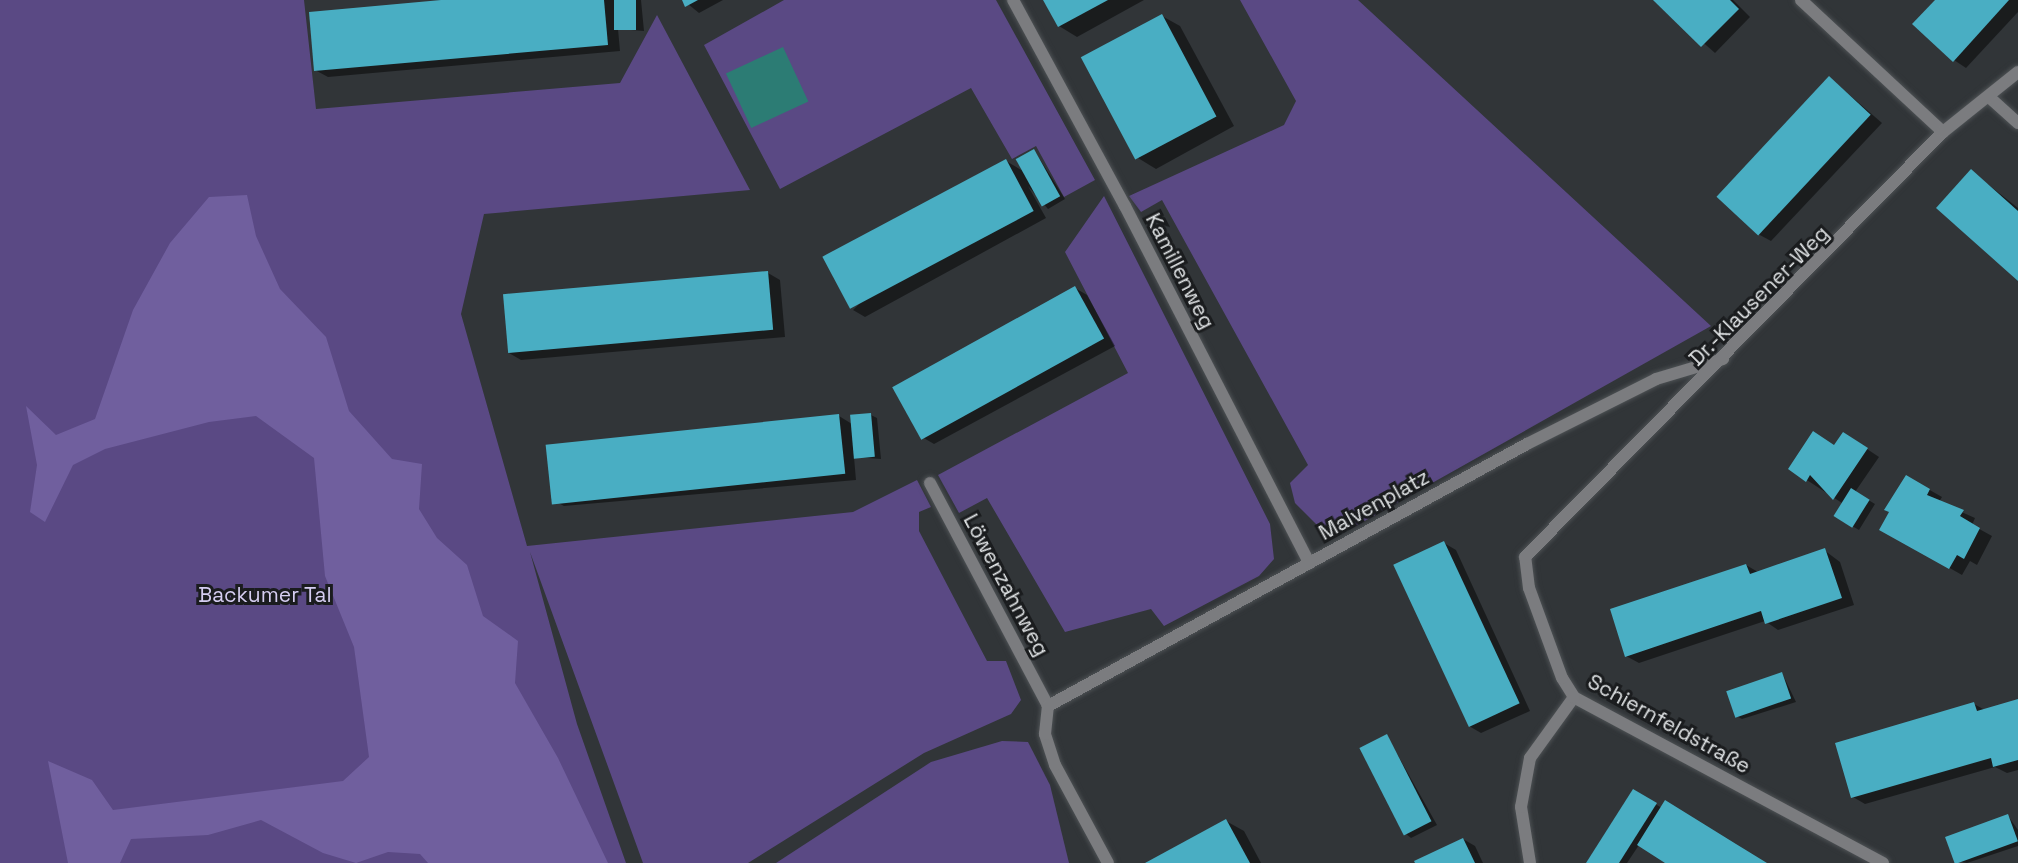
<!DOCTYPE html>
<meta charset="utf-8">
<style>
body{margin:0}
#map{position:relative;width:2018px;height:863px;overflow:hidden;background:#313538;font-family:"Space Grotesk",sans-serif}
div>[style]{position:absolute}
.green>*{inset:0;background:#5a4984}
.forest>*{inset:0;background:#705f9e}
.water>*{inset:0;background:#2c7c74;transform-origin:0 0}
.shadow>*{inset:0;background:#0007}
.building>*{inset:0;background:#49aec3;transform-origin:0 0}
.roads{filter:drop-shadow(0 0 2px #4d5154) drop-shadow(0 0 2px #4d5154)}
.service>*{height:12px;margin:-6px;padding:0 6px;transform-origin:6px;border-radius:6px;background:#7b7c7f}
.minor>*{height:12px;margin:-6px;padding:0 6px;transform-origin:6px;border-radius:6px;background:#7b7c7f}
span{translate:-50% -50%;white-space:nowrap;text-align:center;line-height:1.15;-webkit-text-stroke:6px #1a1c1e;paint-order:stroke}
.street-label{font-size:21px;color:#e1e4e6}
.park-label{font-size:21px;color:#d5cdf1}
</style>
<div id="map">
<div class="green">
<div style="clip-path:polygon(0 0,304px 0,316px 109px,620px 83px,657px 15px,750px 190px,484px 214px,461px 314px,527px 546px,853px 512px,917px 480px,931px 507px,919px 512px,919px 531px,987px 661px,1006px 661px,1021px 700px,1011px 714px,924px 753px,748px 863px,643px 863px,530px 552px,577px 724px,626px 863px,0 863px)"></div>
<div style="clip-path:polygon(784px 0,996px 0,1095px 180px,1064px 197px,1036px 146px,1012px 159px,971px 88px,780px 189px,704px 45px)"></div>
<div style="clip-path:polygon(1240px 0,1358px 0,1711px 326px,1354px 527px,1321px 529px,1295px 503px,1290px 483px,1308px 465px,1162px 200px,1141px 212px,1129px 196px,1284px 125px,1296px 101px)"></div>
<div style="clip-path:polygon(1104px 196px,1270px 524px,1274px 559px,1259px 576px,1164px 626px,1151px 609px,1065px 632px,987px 498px,959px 513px,938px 475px,1128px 373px,1065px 252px)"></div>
<div style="clip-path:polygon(1002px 741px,1028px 742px,1050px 785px,1069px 863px,776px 863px,931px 762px)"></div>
</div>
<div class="forest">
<div style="clip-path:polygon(247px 195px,256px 236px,280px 289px,326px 337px,349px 411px,392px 459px,422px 464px,419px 509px,437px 538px,467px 565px,483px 616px,518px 641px,515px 683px,558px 758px,608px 863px,428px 863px,420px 854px,388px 852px,356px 863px,323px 853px,261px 820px,208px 835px,131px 839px,120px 863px,68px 863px,48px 761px,92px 780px,113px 810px,343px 781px,369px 757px,354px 647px,325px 576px,314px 458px,256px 416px,209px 422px,105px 449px,73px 465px,45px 522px,30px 512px,37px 465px,26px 406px,56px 435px,95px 419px,133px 310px,170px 243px,209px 197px)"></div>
</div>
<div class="water">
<div style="left:783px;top:47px;width:60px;height:63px;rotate:65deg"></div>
</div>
<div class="shadow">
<div style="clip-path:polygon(456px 0,641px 0,644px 31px,618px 29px,620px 51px,328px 77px,315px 70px)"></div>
<div style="clip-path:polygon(683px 0,723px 0,699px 13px)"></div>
<div style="clip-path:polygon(1045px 0,1144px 0,1077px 37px,1059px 26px)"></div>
<div style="clip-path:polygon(1655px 0,1733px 0,1750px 17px,1715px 53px)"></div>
<div style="clip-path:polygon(1937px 0,2018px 0,2018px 12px,1966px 68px,1954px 60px)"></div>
<div style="clip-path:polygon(1162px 16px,1180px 26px,1234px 126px,1156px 169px,1138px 158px)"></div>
<div style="clip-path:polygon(1830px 78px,1882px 123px,1771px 241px,1758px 234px)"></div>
<div style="clip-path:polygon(1034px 150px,1065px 199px,1048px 209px,1028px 186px,1046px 218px,865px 317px,853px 310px,1006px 161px,1023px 171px)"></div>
<div style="clip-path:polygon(1971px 171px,2018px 208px,2018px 279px)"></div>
<div style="clip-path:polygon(768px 273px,780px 280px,785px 337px,521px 360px,509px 353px)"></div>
<div style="clip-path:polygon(1075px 288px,1087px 295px,1115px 346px,934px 444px,922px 437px)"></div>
<div style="clip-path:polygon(871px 415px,877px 418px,881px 459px,854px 457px,856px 480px,564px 506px,551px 499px,839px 416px,852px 424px)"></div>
<div style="clip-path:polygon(1855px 441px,1879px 457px,1855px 492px,1875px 504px,1859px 530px,1835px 516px,1842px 503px,1790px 469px)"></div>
<div style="clip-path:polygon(1907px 477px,1942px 497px,1939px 502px,1975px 518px,1972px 525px,1992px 536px,1977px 565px,1970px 561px,1962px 575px,1881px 529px)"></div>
<div style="clip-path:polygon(1444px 543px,1456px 550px,1530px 711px,1481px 733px,1469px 726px)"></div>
<div style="clip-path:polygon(1824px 550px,1840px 562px,1854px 605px,1778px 630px,1765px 621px,1639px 663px,1626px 656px,1746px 565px,1758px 572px)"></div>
<div style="clip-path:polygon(1782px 673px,1796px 702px,1742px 719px,1736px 716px)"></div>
<div style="clip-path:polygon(2018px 701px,2018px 770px,2007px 773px,1995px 767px,1865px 804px,1853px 797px,1974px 704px,1985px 710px)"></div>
<div style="clip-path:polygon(1387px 736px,1437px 825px,1411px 838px,1406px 834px)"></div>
<div style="clip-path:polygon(1633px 791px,1662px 808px,1765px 863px,1668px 863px,1639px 845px,1627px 863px,1588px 863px)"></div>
<div style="clip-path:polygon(2008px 816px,2018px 830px,2018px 846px,1967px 863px,1955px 861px)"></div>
<div style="clip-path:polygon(1226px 821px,1244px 831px,1261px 863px,1148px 863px)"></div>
<div style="clip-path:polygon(1463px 839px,1475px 846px,1483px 863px,1417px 863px)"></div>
</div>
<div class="building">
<div style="clip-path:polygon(441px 0,604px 0,608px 45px,314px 71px,309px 12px)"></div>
<div style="left:614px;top:0;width:22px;height:30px"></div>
<div style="clip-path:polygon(682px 0,698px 0,685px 7px)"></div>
<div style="clip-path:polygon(1043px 0,1108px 0,1058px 27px)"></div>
<div style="clip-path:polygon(1653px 0,1730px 0,1739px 9px,1701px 47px)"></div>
<div style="clip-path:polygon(1935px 0,2009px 0,1953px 62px,1912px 24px)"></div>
<div style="left:1162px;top:14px;width:116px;height:92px;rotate:62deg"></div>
<div style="left:1829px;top:76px;width:57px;height:165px;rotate:43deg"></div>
<div style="left:1034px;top:149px;width:54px;height:21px;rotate:61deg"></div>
<div style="left:1006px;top:159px;width:59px;height:208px;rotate:62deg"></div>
<div style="clip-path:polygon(1971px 169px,2018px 211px,2018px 281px,1936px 208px)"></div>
<div style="left:768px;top:271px;width:59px;height:266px;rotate:85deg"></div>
<div style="left:1075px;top:286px;width:60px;height:209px;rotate:61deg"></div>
<div style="left:871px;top:413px;width:44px;height:21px;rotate:85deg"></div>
<div style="left:839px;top:414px;width:60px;height:295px;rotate:84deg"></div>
<div style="clip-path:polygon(1813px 431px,1834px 445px,1843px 432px,1868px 448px,1833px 500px,1810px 475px,1806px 482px,1788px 469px)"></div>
<div style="clip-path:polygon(1906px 475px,1930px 489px,1927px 495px,1964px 510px,1960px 516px,1980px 528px,1964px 559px,1957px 555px,1949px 569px,1879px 530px,1889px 512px,1884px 510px)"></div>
<div style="left:1851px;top:488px;width:22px;height:33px;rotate:32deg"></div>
<div style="left:1444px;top:541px;width:179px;height:56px;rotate:65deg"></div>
<div style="clip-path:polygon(1825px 548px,1842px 598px,1765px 624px,1761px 611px,1625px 657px,1610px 609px,1746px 564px,1750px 574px)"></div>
<div style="left:1782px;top:672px;width:28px;height:59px;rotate:71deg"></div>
<div style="clip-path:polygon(2018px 699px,2018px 760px,1993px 767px,1991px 758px,1851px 798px,1835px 743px,1974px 702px,1977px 711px)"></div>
<div style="left:1387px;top:734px;width:98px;height:31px;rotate:63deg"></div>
<div style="clip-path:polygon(1633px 789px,1657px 803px,1619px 863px,1586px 863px)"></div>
<div style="clip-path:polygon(1665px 800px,1736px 844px,1767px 863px,1665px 863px,1637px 845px)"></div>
<div style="left:2008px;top:814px;width:29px;height:67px;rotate:70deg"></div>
<div style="clip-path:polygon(1226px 819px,1250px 863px,1145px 863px)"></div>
<div style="clip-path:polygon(1463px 838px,1475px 863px,1415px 863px,1414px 861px)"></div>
</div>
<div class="roads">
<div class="service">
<div style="left:1125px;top:206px;width:402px;rotate:62.7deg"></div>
<div style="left:930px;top:483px;width:252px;rotate:62.1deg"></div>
</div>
<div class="minor">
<div style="left:1013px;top:0;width:234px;rotate:61.5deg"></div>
<div style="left:1801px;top:0;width:194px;rotate:42.9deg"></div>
<div style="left:1989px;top:97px;width:39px;rotate:42deg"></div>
<div style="left:1108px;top:863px;width:111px;rotate:-118.4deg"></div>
<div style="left:1055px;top:765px;width:33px;rotate:-108deg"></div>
<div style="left:1045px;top:734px;width:28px;rotate:-84deg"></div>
<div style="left:1048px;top:706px;width:546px;rotate:-28.68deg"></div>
<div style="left:1527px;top:444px;width:144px;rotate:-26.7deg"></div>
<div style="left:1656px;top:379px;width:70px;rotate:-16.6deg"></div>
<div style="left:1530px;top:863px;width:57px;rotate:-99.1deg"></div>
<div style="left:1521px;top:807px;width:50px;rotate:-79.6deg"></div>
<div style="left:1530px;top:758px;width:75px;rotate:-54.2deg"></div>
<div style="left:1883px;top:863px;width:351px;rotate:-151.8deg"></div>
<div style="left:1574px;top:697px;width:22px;rotate:-122deg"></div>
<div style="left:1562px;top:678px;width:96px;rotate:-110.1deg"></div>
<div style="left:1529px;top:588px;width:31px;rotate:-97deg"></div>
<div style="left:1525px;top:557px;width:596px;rotate:-45.48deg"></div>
<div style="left:1943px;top:132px;width:96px;rotate:-38.7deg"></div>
</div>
</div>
<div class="street-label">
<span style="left:1180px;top:271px;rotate:63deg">Kamillenweg</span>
<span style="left:1759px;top:296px;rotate:-45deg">Dr.-Klausener-Weg</span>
<span style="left:1374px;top:505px;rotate:-29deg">Malvenplatz</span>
<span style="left:1006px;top:585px;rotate:62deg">Löwenzahnweg</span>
<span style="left:1669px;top:724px;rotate:29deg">Schiernfeldstraße</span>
</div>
<div class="park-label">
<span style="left:265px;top:595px">Backumer Tal</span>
</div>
</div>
